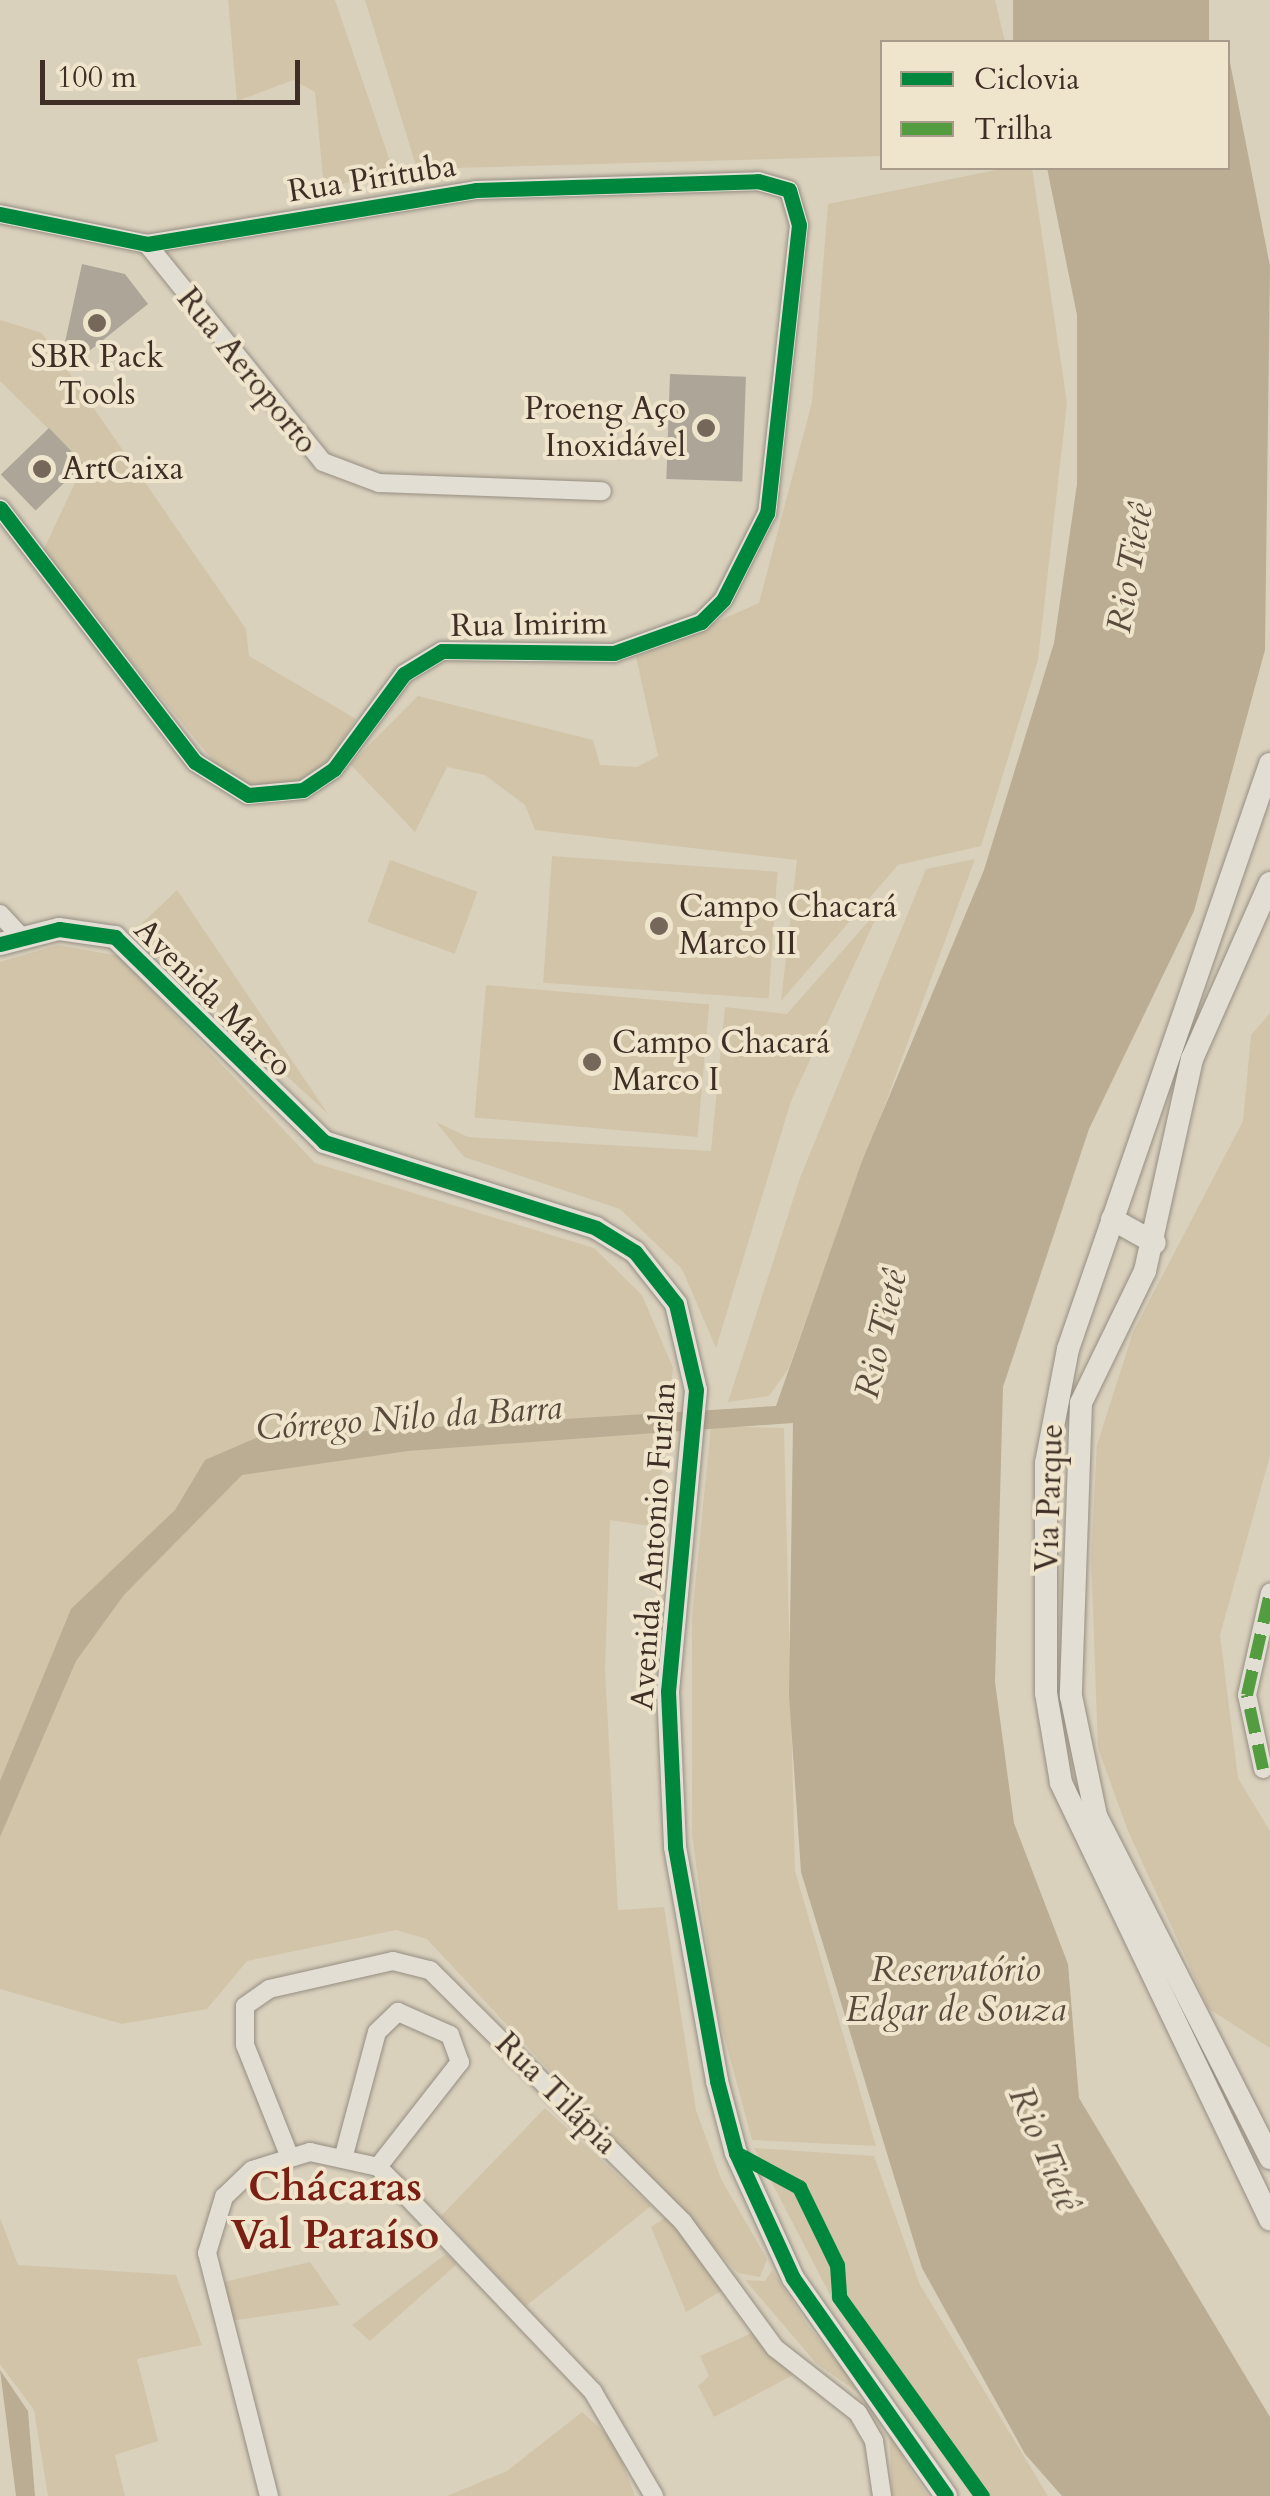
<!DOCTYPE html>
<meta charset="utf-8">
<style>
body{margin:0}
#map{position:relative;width:1270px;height:2496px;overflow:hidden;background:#dad1bd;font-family:Cardo,serif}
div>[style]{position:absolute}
.green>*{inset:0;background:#d1c4a9;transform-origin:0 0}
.water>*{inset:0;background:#bbad93;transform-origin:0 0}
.building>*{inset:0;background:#ada698;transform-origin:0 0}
.roads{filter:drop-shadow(0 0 2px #968e82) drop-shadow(0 0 2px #968e82)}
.street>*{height:18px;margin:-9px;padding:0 9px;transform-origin:9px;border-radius:9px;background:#e2ded3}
.secondary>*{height:22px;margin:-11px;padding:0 11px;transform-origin:11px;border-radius:11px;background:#e2ded3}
.quiet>*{height:12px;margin-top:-6px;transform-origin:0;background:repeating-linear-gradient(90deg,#539d40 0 25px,transparent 0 37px)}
.cycleway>*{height:15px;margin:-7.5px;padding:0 7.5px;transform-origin:7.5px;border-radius:7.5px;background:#00873e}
.dots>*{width:28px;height:28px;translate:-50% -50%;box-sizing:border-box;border:5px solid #efe4cc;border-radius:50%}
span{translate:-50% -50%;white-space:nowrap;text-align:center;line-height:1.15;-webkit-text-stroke:8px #efe4cc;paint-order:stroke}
.street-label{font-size:32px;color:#3e2e25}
.poi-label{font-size:32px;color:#3e2e25}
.right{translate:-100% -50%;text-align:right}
.left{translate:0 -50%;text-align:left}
.water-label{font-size:35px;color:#5a4a3c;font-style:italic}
.district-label{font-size:42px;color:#7a1f14;font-weight:700}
.legend{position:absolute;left:880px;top:40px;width:350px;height:130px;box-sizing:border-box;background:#efe4cc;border:2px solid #a89b89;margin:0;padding:12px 18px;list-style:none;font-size:30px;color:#3e2e25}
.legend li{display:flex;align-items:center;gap:20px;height:50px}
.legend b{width:50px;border:2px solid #a89b89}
.scale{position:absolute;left:40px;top:60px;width:260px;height:45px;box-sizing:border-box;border:5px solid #3e2e25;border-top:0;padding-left:12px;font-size:30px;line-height:35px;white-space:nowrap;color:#3e2e25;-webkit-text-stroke:8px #efe4cc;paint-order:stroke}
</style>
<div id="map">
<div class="green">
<div style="clip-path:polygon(228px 0,335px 0,393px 170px,324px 189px,315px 92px,293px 80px,237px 101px)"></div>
<div style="clip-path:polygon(365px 0,995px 0,1005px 42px,882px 42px,882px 156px,417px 169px)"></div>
<div style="clip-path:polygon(1006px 168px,1032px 168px,1067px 403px,1038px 660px,981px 846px,898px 865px,781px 1001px,797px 860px,535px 830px,525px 805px,485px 775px,447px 767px,415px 832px,350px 764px,418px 696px,593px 740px,600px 765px,637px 767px,658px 756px,636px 657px,759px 603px,812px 402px,828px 204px)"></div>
<div style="clip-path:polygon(0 320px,42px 333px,246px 629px,249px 656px,356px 719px,326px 766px,286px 787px,253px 788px,220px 769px,42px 553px,84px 464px,0 381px)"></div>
<div style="left:552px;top:856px;width:226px;height:127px;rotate:4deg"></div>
<div style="clip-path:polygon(975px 859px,788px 1369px,769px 1396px,728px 1402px,800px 1178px,926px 869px)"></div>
<div style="left:390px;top:860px;width:93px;height:66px;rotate:20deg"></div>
<div style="clip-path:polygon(177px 890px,328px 1114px,132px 933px)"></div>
<div style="clip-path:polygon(881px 907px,791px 1101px,716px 1348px,682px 1269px,620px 1209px,464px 1157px,436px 1122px,468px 1137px,711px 1151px,725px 1007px,787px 1014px)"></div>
<div style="clip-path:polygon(58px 945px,119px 956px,315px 1163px,594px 1248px,642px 1295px,673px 1368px,656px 1527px,610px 1520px,605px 1670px,618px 1910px,664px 1907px,696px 2110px,721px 2179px,767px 2259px,760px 2277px,738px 2273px,427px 1939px,396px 1930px,247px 1961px,207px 2009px,122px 2024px,0 1989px,0 962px)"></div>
<div style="left:486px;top:985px;width:224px;height:133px;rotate:5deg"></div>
<div style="clip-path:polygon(1270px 1013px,1270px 1456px,1220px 1635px,1238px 1778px,1270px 1831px,1270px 2048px,1209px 2009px,1128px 1831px,1098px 1748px,1091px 1557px,1097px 1445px,1133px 1332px,1243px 1121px,1251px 1035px)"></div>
<div style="clip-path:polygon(711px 1426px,784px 1428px,795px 1871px,876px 2146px,752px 2140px,715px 2002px,692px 1835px,692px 1618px)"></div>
<div style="clip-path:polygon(545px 2108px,651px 2206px,526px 2306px,441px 2216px)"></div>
<div style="clip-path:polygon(754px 2148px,874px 2156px,920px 2285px,1048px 2496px,972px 2496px,829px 2293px)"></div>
<div style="clip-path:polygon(668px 2216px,723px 2290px,686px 2312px,651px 2227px)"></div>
<div style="clip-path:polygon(0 2218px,18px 2265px,176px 2275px,202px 2345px,137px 2359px,158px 2441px,115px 2455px,125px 2496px,48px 2496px,34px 2410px,0 2364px)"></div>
<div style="clip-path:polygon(446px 2254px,457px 2264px,370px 2341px,352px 2325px)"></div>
<div style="clip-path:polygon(310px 2262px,340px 2305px,230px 2321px,219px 2283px)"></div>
<div style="clip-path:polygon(772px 2270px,809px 2327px,870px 2401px,816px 2363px,745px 2280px,765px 2281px)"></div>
<div style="clip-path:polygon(752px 2333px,793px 2375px,714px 2417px,698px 2386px,709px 2376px,700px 2356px)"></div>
<div style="clip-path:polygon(582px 2412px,614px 2441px,635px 2496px,447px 2496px,507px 2471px)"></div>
<div style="clip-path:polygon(889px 2424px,905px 2461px,928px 2496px,892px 2496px)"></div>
</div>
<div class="water">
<div style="left:1013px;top:0;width:196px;height:43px"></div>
<div style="clip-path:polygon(1228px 52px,1270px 266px,1265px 650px,1194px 911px,1089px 1129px,1003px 1387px,995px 1682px,1014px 1823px,1068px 1964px,1079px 2098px,1270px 2417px,1270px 2496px,1062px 2496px,1025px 2454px,922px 2268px,801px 1872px,789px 1695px,793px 1423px,408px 1451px,242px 1475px,124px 1595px,76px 1661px,0 1837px,0 1781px,71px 1609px,175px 1510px,205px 1460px,256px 1438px,776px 1406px,862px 1161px,984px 870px,1054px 643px,1077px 484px,1077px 315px,1047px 168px,1228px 168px)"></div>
<div style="clip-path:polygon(0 2370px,28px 2411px,35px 2496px,16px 2496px)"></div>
</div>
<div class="building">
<div style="clip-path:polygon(82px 264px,125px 274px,148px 304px,88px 352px,65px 342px)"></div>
<div style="left:670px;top:374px;width:76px;height:105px;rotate:2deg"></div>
<div style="left:49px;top:428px;width:50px;height:67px;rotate:46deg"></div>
</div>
<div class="roads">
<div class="street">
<div style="left:0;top:214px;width:150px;rotate:11.5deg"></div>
<div style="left:147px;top:244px;width:333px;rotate:-9.3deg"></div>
<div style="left:476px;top:190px;width:282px;rotate:-1.8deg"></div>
<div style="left:758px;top:181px;width:32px;rotate:16deg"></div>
<div style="left:789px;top:190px;width:36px;rotate:74deg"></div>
<div style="left:799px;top:225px;width:290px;rotate:96.3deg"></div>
<div style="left:767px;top:513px;width:97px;rotate:116.8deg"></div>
<div style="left:723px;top:600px;width:31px;rotate:135deg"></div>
<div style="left:701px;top:622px;width:92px;rotate:160.4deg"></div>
<div style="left:614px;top:653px;width:172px;rotate:-179.3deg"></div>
<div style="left:442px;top:651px;width:44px;rotate:148.8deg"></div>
<div style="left:404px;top:674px;width:118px;rotate:126.4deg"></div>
<div style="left:334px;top:769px;width:37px;rotate:146deg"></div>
<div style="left:303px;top:790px;width:55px;rotate:174.8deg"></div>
<div style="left:248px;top:795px;width:62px;rotate:-148.1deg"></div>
<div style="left:195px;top:762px;width:320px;rotate:-127.5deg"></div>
<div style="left:147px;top:244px;width:280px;rotate:51.1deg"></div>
<div style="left:323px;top:462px;width:60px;rotate:20.6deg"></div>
<div style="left:379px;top:483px;width:223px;rotate:2.1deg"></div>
<div style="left:0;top:914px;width:33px;rotate:47deg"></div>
<div style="left:1263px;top:1769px;width:76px;rotate:-102.2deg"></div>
<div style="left:1247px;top:1695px;width:105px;rotate:-77.3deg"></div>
<div style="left:289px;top:2155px;width:118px;rotate:-111.8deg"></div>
<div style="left:245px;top:2045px;width:39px;rotate:-90deg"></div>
<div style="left:245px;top:2006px;width:29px;rotate:-35deg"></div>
<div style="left:269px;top:1989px;width:127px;rotate:-12.7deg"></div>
<div style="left:393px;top:1961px;width:38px;rotate:14deg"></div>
<div style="left:430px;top:1970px;width:357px;rotate:44.9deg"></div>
<div style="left:683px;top:2222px;width:156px;rotate:53.9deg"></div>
<div style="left:775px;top:2348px;width:105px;rotate:38.1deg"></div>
<div style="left:858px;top:2413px;width:32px;rotate:60deg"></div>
<div style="left:874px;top:2441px;width:56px;rotate:81.7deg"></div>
<div style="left:344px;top:2155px;width:127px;rotate:-75deg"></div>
<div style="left:377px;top:2032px;width:29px;rotate:-44deg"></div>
<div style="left:398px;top:2012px;width:57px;rotate:23.9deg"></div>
<div style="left:450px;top:2035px;width:29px;rotate:70deg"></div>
<div style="left:460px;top:2062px;width:133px;rotate:128deg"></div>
<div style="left:269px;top:2496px;width:251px;rotate:-104.3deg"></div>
<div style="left:207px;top:2253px;width:59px;rotate:-73.1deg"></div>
<div style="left:224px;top:2197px;width:39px;rotate:-44deg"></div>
<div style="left:252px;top:2170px;width:61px;rotate:-17.2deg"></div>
<div style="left:310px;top:2152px;width:70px;rotate:12.4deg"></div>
<div style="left:378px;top:2167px;width:30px;rotate:45deg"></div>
<div style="left:399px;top:2188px;width:282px;rotate:46.4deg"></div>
<div style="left:593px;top:2392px;width:121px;rotate:59.6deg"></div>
</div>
<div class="secondary">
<div style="left:1270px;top:764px;width:619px;rotate:109.05deg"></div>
<div style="left:1068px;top:1349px;width:116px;rotate:100.9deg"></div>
<div style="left:1046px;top:1463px;width:230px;rotate:90deg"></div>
<div style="left:1046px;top:1693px;width:91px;rotate:80.5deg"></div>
<div style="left:1061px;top:1783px;width:484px;rotate:64.4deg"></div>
<div style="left:1270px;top:883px;width:193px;rotate:113.9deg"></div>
<div style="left:1192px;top:1059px;width:217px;rotate:102.5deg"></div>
<div style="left:1145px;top:1271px;width:147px;rotate:115.9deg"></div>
<div style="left:1081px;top:1403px;width:293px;rotate:92deg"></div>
<div style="left:1071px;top:1696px;width:123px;rotate:78.2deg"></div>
<div style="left:1096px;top:1816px;width:384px;rotate:63deg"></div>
<div style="left:0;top:944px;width:61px;rotate:-14.3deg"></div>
<div style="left:59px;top:929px;width:57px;rotate:8.1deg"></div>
<div style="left:115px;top:937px;width:293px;rotate:44.4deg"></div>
<div style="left:324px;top:1142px;width:285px;rotate:17.5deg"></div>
<div style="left:596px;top:1228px;width:46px;rotate:31.6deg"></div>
<div style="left:635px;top:1252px;width:66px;rotate:51.7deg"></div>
<div style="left:676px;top:1304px;width:88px;rotate:76.9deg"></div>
<div style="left:696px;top:1390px;width:302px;rotate:95.3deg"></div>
<div style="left:668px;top:1691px;width:156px;rotate:87.4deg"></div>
<div style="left:675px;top:1847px;width:238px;rotate:79.8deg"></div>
<div style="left:717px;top:2081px;width:74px;rotate:75.2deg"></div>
<div style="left:736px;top:2153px;width:137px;rotate:65.5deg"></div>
<div style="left:793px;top:2278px;width:266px;rotate:54.9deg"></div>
<div style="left:1112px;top:1219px;width:49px;rotate:29.2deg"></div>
</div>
</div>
<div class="quiet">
<div style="left:1263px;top:1769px;width:76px;rotate:-102.2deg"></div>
<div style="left:1247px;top:1695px;width:105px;rotate:-77.3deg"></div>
</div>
<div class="cycleway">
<div style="left:0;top:214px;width:150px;rotate:11.5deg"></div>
<div style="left:147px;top:244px;width:333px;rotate:-9.3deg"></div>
<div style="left:476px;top:190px;width:282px;rotate:-1.8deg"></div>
<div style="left:758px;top:181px;width:32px;rotate:16deg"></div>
<div style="left:789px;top:190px;width:36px;rotate:74deg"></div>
<div style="left:799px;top:225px;width:290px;rotate:96.3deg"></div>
<div style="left:767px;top:513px;width:97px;rotate:116.8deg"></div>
<div style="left:723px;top:600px;width:31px;rotate:135deg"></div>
<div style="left:701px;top:622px;width:92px;rotate:160.4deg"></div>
<div style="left:614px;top:653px;width:172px;rotate:-179.3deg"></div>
<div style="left:442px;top:651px;width:44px;rotate:148.8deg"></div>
<div style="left:404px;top:674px;width:118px;rotate:126.4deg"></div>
<div style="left:334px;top:769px;width:37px;rotate:146deg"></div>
<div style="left:303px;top:790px;width:55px;rotate:174.8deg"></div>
<div style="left:248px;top:795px;width:62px;rotate:-148.1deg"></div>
<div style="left:195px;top:762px;width:320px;rotate:-127.5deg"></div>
<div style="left:0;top:944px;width:61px;rotate:-14.3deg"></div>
<div style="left:59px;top:929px;width:57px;rotate:8.1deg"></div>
<div style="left:115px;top:937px;width:293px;rotate:44.4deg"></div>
<div style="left:324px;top:1142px;width:285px;rotate:17.5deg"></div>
<div style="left:596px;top:1228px;width:46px;rotate:31.6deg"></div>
<div style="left:635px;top:1252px;width:66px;rotate:51.7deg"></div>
<div style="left:676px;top:1304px;width:88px;rotate:76.9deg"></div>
<div style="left:696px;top:1390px;width:302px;rotate:95.3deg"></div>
<div style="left:668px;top:1691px;width:156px;rotate:87.4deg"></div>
<div style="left:675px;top:1847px;width:238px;rotate:79.8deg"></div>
<div style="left:717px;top:2081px;width:74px;rotate:75.2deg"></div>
<div style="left:736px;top:2153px;width:137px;rotate:65.5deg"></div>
<div style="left:793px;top:2278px;width:266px;rotate:54.9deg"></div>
<div style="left:736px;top:2153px;width:72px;rotate:28.4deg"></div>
<div style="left:799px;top:2187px;width:87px;rotate:64deg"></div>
<div style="left:837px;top:2265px;width:32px;rotate:86deg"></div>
<div style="left:839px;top:2297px;width:245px;rotate:54.3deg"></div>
</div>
<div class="dots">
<div style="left:97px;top:323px;background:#75675a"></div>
<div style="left:706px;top:428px;background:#75675a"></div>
<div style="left:42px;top:469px;background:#75675a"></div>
<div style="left:659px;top:926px;background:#75675a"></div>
<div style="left:592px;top:1062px;background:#75675a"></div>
</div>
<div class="street-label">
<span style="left:372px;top:179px;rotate:-9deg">Rua Pirituba</span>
<span style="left:247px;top:371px;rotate:51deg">Rua Aeroporto</span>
<span style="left:529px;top:625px;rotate:-1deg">Rua Imirim</span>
<span style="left:213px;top:998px;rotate:45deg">Avenida Marco</span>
<span style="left:1050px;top:1498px;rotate:-88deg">Via Parque</span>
<span style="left:654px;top:1546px;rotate:-86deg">Avenida Antonio Furlan</span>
<span style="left:556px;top:2094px;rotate:45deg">Rua Tilápia</span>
</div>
<div class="poi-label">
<span style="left:97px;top:376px">SBR Pack<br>Tools</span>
<span class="right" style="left:686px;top:428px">Proeng Aço<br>Inoxidável</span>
<span class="left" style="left:62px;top:469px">ArtCaixa</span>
<span class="left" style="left:679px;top:926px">Campo Chacará<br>Marco II</span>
<span class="left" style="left:612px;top:1062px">Campo Chacará<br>Marco I</span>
</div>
<div class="water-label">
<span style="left:1130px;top:568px;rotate:-80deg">Rio Tietê</span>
<span style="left:881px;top:1334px;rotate:-77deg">Rio Tietê</span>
<span style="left:409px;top:1418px;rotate:-4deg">Córrego Nilo da Barra</span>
<span style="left:956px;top:1990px">Reservatório<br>Edgar de Souza</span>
<span style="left:1044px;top:2149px;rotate:67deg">Rio Tietê</span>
</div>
<div class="district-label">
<span style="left:335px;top:2211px">Chácaras<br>Val Paraíso</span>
</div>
<ul class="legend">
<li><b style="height:12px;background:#00873e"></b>Ciclovia</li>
<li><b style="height:12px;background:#539d40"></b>Trilha</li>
</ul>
<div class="scale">100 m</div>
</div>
